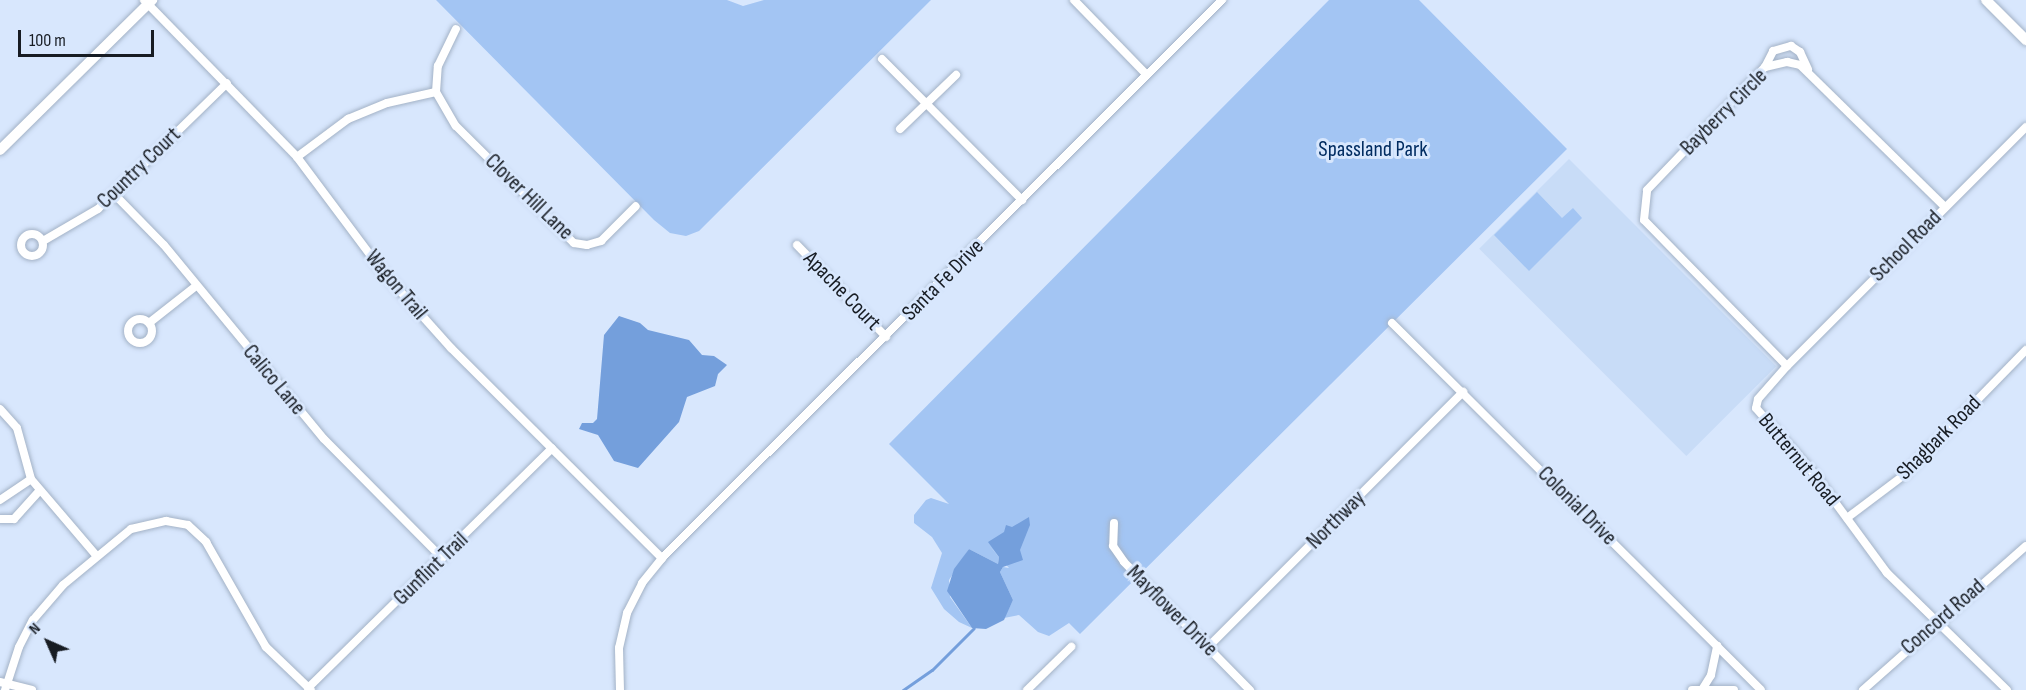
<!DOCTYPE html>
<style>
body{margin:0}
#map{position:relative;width:2026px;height:690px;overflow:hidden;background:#d8e7fd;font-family:"Sofia Sans Condensed",sans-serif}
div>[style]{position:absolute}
.built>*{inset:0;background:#c8dcf7;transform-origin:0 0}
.green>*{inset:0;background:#a3c5f3}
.water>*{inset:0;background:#749fdc}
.stream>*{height:3px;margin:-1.5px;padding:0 1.5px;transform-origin:1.5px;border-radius:1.5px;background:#749fdc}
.roads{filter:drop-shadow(0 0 2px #a3b2c6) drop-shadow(0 0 2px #a3b2c6)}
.street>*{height:8px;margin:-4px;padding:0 4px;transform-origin:4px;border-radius:4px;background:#fff}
.street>.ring{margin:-4px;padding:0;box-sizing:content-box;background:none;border:8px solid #fff;border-radius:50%}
.secondary>*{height:10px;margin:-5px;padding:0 5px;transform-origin:5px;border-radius:5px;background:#fff}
span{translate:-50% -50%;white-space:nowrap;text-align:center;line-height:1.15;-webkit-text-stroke:6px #d8e7fd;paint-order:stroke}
.street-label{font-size:22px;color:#171c23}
.park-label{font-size:22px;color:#012c61}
.north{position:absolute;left:18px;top:612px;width:60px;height:60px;-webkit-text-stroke:4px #d8e7fd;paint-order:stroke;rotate:315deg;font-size:16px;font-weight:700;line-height:24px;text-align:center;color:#171c23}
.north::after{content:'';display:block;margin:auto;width:21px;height:27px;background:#171c23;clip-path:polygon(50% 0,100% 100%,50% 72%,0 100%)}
.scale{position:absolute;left:18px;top:30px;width:136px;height:27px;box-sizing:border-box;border:3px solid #171c23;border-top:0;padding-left:8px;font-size:18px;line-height:21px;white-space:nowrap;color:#171c23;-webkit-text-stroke:4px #d8e7fd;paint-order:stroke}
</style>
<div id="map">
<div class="built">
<div style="left:1569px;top:159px;width:293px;height:127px;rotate:45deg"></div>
</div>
<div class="green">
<div style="clip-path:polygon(436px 0,727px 0,743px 6px,764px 0,931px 0,699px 231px,686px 236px,670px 233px,654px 220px)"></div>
<div style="clip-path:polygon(1329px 0,1419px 0,1567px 149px,1080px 634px,1069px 623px,1049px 636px,1038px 632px,1019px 615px,1004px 618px,1013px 600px,1000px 572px,1003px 567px,1009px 568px,987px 543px,999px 557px,998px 564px,969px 549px,949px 580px,950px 597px,972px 628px,959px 622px,944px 609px,931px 588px,942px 553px,932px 537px,914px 523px,914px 515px,926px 500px,931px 498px,949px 504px,889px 444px)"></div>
<div style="clip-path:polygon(1537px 192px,1562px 218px,1573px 208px,1582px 218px,1529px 271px,1494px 235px)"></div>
</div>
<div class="water">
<div style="clip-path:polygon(619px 316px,640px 323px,648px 330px,689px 340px,702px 355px,714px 356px,727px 365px,718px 374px,715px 386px,687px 397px,679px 422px,638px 468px,614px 461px,598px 435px,579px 429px,582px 423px,593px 423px,597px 419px,604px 335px)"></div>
<div style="clip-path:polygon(1029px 517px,1030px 525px,1020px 550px,1023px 560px,1003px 567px,1000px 572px,1013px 600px,1004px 620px,986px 629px,972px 628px,947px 591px,954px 569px,969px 549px,998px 564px,999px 557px,988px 542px,1004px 532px,1006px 525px,1012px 527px)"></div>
</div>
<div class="stream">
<div style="left:903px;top:690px;width:35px;rotate:-35deg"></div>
<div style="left:932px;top:670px;width:59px;rotate:-45deg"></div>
</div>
<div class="roads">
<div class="street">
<div style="left:144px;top:0;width:219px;rotate:45.7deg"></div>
<div style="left:297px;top:157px;width:144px;rotate:53.2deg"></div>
<div style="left:383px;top:272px;width:102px;rotate:48.2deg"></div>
<div style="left:451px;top:348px;width:298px;rotate:44.9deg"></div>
<div style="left:1074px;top:0;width:103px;rotate:45.8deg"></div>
<div style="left:882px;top:59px;width:199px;rotate:45.2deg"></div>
<div style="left:1765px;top:67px;width:18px;rotate:-63deg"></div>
<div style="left:1773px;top:51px;width:19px;rotate:-16deg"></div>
<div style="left:1791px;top:46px;width:11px;rotate:34deg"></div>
<div style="left:1800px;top:52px;width:19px;rotate:65deg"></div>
<div style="left:436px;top:92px;width:39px;rotate:60deg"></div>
<div style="left:456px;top:126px;width:166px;rotate:44.8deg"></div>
<div style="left:574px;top:243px;width:13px;rotate:9deg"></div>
<div style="left:587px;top:245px;width:15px;rotate:-16deg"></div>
<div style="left:601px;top:241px;width:49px;rotate:-45deg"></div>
<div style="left:900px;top:129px;width:78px;rotate:-44deg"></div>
<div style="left:297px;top:157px;width:64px;rotate:-36.7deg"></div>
<div style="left:348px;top:119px;width:42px;rotate:-22.3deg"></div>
<div style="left:387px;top:103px;width:50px;rotate:-12.7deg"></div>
<div style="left:436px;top:92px;width:26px;rotate:-86deg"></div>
<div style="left:438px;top:66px;width:41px;rotate:-64.1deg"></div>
<div style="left:114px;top:194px;width:71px;rotate:45.6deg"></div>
<div style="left:164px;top:245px;width:251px;rotate:50.5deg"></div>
<div style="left:324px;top:439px;width:168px;rotate:45.2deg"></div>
<div class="ring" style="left:21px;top:234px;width:14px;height:14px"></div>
<div style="left:43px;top:241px;width:64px;rotate:-30.2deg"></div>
<div style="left:98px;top:209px;width:180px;rotate:-44.3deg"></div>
<div style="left:797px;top:245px;width:128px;rotate:45.9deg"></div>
<div class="ring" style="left:128px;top:319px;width:16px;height:16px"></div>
<div style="left:149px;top:323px;width:60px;rotate:-38.2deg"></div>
<div style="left:1392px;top:323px;width:520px;rotate:44.84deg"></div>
<div style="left:1787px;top:366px;width:204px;rotate:-134.4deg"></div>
<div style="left:1644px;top:220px;width:30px;rotate:-84deg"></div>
<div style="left:1647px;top:190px;width:170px;rotate:-46.2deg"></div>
<div style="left:1765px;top:67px;width:23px;rotate:-13deg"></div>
<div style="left:1787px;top:62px;width:13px;rotate:13deg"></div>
<div style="left:1800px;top:65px;width:203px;rotate:44.4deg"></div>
<div style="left:0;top:409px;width:25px;rotate:48deg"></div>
<div style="left:17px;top:428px;width:53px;rotate:74.6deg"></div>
<div style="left:31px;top:479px;width:100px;rotate:49.5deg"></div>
<div style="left:0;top:500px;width:37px;rotate:-34deg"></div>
<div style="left:1847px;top:518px;width:71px;rotate:-37deg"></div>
<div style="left:1904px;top:475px;width:175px;rotate:-45.7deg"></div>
<div style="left:0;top:519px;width:14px"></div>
<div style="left:14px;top:519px;width:38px;rotate:-48deg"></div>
<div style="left:1114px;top:523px;width:23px;rotate:92deg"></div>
<div style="left:1113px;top:546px;width:19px;rotate:55deg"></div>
<div style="left:1124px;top:562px;width:180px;rotate:45.5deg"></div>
<div style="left:1208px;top:647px;width:361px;rotate:-45deg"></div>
<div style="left:0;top:682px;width:33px;rotate:14deg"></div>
<div style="left:308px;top:688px;width:342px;rotate:-44.5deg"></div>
<div style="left:1703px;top:688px;width:15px;rotate:-58deg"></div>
<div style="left:1711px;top:675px;width:30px;rotate:-78deg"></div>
<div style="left:5px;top:690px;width:45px;rotate:-72deg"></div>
<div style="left:19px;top:647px;width:30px;rotate:-63deg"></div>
<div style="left:33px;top:620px;width:46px;rotate:-49.4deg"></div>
<div style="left:63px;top:585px;width:88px;rotate:-39.5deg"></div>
<div style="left:131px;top:529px;width:36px;rotate:-13deg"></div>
<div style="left:166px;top:521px;width:22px;rotate:10deg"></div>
<div style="left:188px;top:525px;width:25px;rotate:43deg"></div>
<div style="left:206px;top:542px;width:121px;rotate:60.3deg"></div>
<div style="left:266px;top:647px;width:62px;rotate:43.7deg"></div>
<div style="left:620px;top:690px;width:42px;rotate:-91.4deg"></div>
<div style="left:619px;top:648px;width:36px;rotate:-77deg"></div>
<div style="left:627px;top:613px;width:34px;rotate:-63deg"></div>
<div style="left:642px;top:583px;width:32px;rotate:-51deg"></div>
<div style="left:662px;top:558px;width:791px;rotate:-44.9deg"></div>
<div style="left:1027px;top:690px;width:62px;rotate:-44.3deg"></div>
<div style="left:1692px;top:690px;width:42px"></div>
<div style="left:1863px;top:690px;width:217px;rotate:-41.5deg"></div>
<div style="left:2007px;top:690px;width:168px;rotate:-135.7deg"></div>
<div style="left:1887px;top:573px;width:122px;rotate:-126.3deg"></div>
<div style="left:1815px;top:475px;width:89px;rotate:-131.4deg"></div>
<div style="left:1756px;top:408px;width:9px;rotate:-77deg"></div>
<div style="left:1758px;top:399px;width:44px;rotate:-48.7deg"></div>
<div style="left:1787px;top:366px;width:338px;rotate:-45deg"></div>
</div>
<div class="secondary">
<div style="left:1986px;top:0;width:57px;rotate:45deg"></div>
<div style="left:0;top:150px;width:214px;rotate:-44.6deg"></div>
</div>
</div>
<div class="street-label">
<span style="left:1724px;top:112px;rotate:-45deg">Bayberry Circle</span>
<span style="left:139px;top:168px;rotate:-44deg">Country Court</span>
<span style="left:529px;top:197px;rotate:44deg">Clover Hill Lane</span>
<span style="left:1906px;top:246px;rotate:-45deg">School Road</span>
<span style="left:943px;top:280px;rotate:-45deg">Santa Fe Drive</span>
<span style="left:396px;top:285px;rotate:50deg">Wagon Trail</span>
<span style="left:842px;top:291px;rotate:46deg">Apache Court</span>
<span style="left:274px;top:380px;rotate:50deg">Calico Lane</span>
<span style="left:1939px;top:438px;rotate:-45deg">Shagbark Road</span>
<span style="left:1799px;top:460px;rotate:50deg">Butternut Road</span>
<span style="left:1577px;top:506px;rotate:45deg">Colonial Drive</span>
<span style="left:1336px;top:520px;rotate:-45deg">Northway</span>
<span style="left:431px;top:569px;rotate:-44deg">Gunflint Trail</span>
<span style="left:1172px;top:611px;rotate:45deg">Mayflower Drive</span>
<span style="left:1943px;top:617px;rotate:-41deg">Concord Road</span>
</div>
<div class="park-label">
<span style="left:1373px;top:150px">Spassland Park</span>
</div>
<div class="north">N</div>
<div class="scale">100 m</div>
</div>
